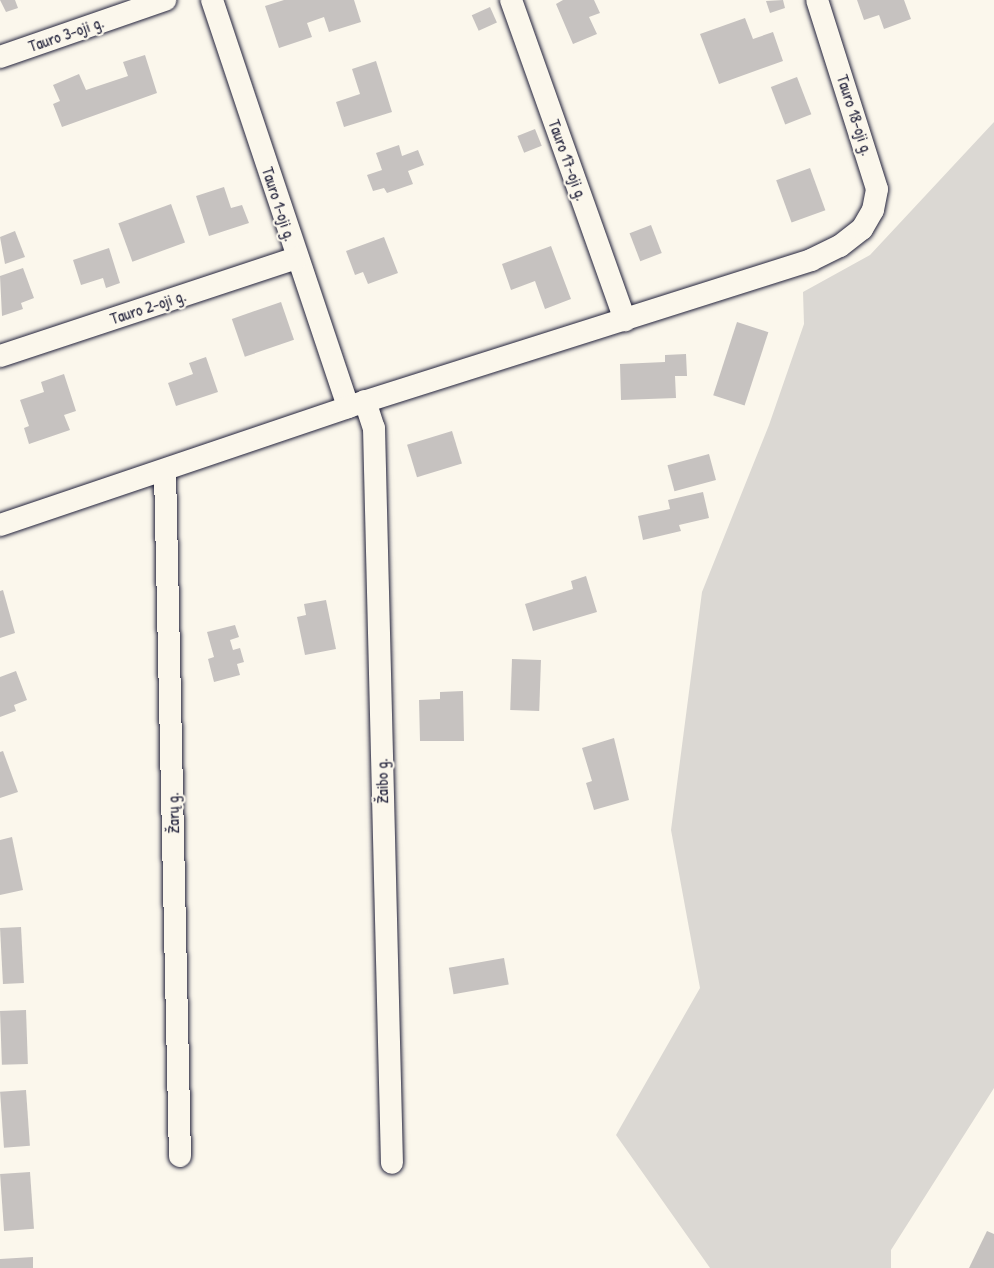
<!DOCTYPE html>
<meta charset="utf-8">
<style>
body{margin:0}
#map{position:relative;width:994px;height:1268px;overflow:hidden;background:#fbf7ec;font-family:"Patrick Hand",sans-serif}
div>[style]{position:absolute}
.green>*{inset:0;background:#dbd8d3}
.building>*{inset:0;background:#c6c2c0;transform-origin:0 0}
.roads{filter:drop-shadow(0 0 2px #22223b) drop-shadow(0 0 2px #22223b)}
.minor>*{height:22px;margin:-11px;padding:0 11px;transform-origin:11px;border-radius:11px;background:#fbf7ec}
span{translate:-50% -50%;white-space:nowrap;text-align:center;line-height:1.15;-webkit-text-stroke:4.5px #fbf7ec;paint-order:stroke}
.street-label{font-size:16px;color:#22223b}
</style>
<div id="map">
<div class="green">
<div style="clip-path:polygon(994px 122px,994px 1088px,891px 1250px,891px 1268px,710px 1268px,616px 1135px,700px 988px,671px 830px,702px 592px,769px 425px,804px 324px,803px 292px,870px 255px)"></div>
</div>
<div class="building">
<div style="clip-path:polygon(0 0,15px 0,18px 8px,6px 12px)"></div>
<div style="clip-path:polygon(284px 0,354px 0,361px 22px,329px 32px,324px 17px,307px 23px,312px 37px,279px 48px,265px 6px)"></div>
<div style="clip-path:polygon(563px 0,594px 0,600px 13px,589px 17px,597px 34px,573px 44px,556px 4px)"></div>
<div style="clip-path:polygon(783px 0,785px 8px,770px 13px,766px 1px)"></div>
<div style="clip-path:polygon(857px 0,904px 0,911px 19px,884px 29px,879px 15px,864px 20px)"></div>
<div style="left:490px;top:7px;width:17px;height:20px;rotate:66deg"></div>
<div style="clip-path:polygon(745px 18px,753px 39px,773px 32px,783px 61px,719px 84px,700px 34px)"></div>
<div style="clip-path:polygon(145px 55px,157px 93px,62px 127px,53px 104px,60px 101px,53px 85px,79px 74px,86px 90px,128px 76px,123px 62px)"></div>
<div style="clip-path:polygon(376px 61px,392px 112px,344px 127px,336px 102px,360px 94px,352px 69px)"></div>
<div style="left:797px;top:77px;width:40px;height:28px;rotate:69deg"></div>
<div style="left:535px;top:129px;width:18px;height:19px;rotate:68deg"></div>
<div style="clip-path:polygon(399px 145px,402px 156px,418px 150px,424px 165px,408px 171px,413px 184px,387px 193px,384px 188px,373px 191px,367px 175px,382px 170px,376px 153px)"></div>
<div style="left:810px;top:168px;width:45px;height:36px;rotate:70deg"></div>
<div style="clip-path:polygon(224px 187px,231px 208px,242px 205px,249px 223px,209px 236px,196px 196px)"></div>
<div style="left:171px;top:204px;width:41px;height:56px;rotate:70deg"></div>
<div style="left:651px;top:225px;width:30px;height:23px;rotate:69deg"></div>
<div style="clip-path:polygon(15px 231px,25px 257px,5px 264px,0 237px)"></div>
<div style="clip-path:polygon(384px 237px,398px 273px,368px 284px,363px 272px,355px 275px,346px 251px)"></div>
<div style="clip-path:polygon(551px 246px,571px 299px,545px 309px,535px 281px,511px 290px,502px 264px)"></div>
<div style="clip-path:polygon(109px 248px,120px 283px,106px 288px,103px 278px,81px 285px,73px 260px)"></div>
<div style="clip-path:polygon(23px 268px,34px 298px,21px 303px,23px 309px,2px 316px,0 276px)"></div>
<div style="left:281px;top:302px;width:40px;height:52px;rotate:71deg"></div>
<div style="left:737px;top:322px;width:33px;height:77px;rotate:18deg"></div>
<div style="clip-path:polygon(686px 354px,687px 376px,675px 376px,676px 398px,621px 400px,620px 364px,665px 362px,665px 355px)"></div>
<div style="clip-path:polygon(206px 357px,218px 392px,176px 406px,168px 383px,193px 374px,189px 363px)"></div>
<div style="clip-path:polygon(64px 374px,76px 411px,64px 415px,70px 430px,29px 444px,24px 428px,29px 426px,20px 400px,44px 392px,41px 382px)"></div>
<div style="left:452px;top:431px;width:34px;height:47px;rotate:73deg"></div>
<div style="left:709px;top:454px;width:27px;height:43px;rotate:75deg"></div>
<div style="clip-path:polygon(703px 492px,709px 518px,679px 525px,681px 531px,643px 540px,638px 516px,670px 509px,668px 500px)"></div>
<div style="clip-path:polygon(586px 576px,597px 612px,533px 631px,525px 604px,573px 589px,571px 581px)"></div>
<div style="clip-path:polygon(3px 590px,15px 633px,0 638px,0 591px)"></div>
<div style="clip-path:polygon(326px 600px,336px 649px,305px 655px,297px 617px,306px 615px,304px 604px)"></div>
<div style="clip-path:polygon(235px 625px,239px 637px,230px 640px,233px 650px,240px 648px,244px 662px,237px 664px,240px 675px,214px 682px,208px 659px,214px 657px,207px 632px)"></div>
<div style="left:512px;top:659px;width:29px;height:51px;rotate:2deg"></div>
<div style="clip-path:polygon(16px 671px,27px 700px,14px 705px,16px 711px,0 717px,0 677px)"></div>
<div style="clip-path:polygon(463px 691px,464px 741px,420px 741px,419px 700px,440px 699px,440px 692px)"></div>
<div style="clip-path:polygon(614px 738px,629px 800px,594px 810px,586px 783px,592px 781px,582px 748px)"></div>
<div style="clip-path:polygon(3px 751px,18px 792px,0 798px,0 752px)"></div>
<div style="clip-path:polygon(12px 837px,23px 890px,0 895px,0 840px)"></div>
<div style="left:21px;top:927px;width:56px;height:21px;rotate:87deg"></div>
<div style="left:504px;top:958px;width:27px;height:56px;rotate:80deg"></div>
<div style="left:26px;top:1010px;width:54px;height:26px;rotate:88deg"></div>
<div style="left:26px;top:1090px;width:56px;height:26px;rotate:86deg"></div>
<div style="left:30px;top:1172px;width:57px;height:30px;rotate:86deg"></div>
<div style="clip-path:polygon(987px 1231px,994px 1234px,994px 1268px,969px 1268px)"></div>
<div style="clip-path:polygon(33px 1257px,33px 1268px,0 1268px,0 1259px)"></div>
</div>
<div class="roads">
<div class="minor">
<div style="left:212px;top:0;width:429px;rotate:71.5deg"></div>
<div style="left:511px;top:0;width:340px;rotate:70.4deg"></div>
<div style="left:0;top:57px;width:175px;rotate:-19.1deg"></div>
<div style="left:0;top:356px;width:313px;rotate:-18.3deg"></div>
<div style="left:365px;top:401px;width:28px;rotate:72deg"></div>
<div style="left:374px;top:428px;width:735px;rotate:88.6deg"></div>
<div style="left:165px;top:471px;width:685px;rotate:88.75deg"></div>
<div style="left:0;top:525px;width:367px;rotate:-18.7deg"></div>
<div style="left:348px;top:407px;width:486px;rotate:-17.6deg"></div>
<div style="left:811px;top:260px;width:32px;rotate:-26deg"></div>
<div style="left:840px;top:246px;width:28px;rotate:-38deg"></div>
<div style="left:862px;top:229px;width:22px;rotate:-60deg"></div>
<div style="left:873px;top:210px;width:21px;rotate:-79deg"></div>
<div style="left:877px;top:189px;width:198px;rotate:-107.6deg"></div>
</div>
</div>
<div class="street-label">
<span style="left:66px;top:34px;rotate:-19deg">Tauro 3-oji g.</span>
<span style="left:855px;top:115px;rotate:72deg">Tauro 18-oji g.</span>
<span style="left:568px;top:160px;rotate:70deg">Tauro 17-oji g.</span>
<span style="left:279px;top:204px;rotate:72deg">Tauro 1-oji g.</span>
<span style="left:148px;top:307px;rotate:-18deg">Tauro 2-oji g.</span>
<span style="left:382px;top:781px;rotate:-91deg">Žaibo g.</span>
<span style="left:173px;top:813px;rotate:-91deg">Žarų g.</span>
</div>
</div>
